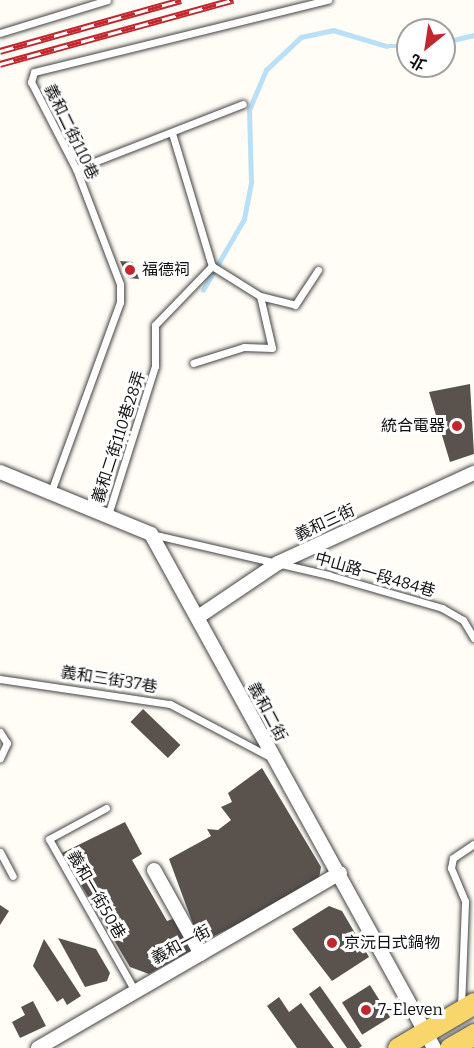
<!DOCTYPE html>
<meta charset="utf-8">
<style>
body{margin:0}
#map{position:relative;width:474px;height:1048px;overflow:hidden;background:#fffdf5;font-family:Bitter,"Noto Sans TC",serif}
div>[style]{position:absolute}
.stream>*{height:4.5px;margin:-2.25px;padding:0 2.25px;transform-origin:2.25px;border-radius:2.25px;background:#b9e0f7}
.building>*{inset:0;background:#5a524d;transform-origin:0 0}
.roads{filter:drop-shadow(0 0 2px #444) drop-shadow(0 0 2px #444)}
.lane>*{height:7px;margin:-3.5px;padding:0 3.5px;transform-origin:3.5px;border-radius:3.5px;background:#fff}
.street>*{height:14px;margin:-7px;padding:0 7px;transform-origin:7px;border-radius:7px;background:#fff}
.primary>*{height:21px;margin:-10.5px;padding:0 10.5px;transform-origin:10.5px;border-radius:10.5px;background:#f9d66b}
.rail>*{height:7px;margin-top:-3.5px;transform-origin:0;background:repeating-linear-gradient(90deg,#fff 0 14px,#c4262e 0 28px);box-sizing:border-box;border-block:2px solid #c4262e}
.dots>*{width:16px;height:16px;translate:-50% -50%;box-sizing:border-box;border:3px solid #fff;border-radius:50%}
span{translate:-50% -50%;white-space:nowrap;text-align:center;line-height:1.15;-webkit-text-stroke:6px #fff;paint-order:stroke}
.street-label{font-size:16px;color:#111}
.poi-label{font-size:16px;color:#111}
.left{translate:0 -50%;text-align:left}
.right{translate:-100% -50%;text-align:right}
.north{position:absolute;left:396px;top:18px;width:60px;height:60px;box-sizing:border-box;background:#fff;border:2px solid #a0a0a0;border-radius:50%;rotate:210deg;font-size:16px;font-weight:700;line-height:24px;text-align:center;color:#111}
.north::after{content:'';display:block;margin:auto;width:21px;height:27px;background:#c4262e;clip-path:polygon(50% 0,100% 100%,50% 72%,0 100%)}
</style>
<div id="map">
<div class="stream">
<div style="left:444px;top:42px;width:31px;rotate:-13deg"></div>
<div style="left:203px;top:290px;width:82px;rotate:-60deg"></div>
<div style="left:244px;top:219px;width:38px;rotate:-79deg"></div>
<div style="left:251px;top:182px;width:72px;rotate:-91.6deg"></div>
<div style="left:249px;top:110px;width:43px;rotate:-67deg"></div>
<div style="left:266px;top:70px;width:48px;rotate:-43.3deg"></div>
<div style="left:301px;top:37px;width:33px;rotate:-12deg"></div>
<div style="left:333px;top:30px;width:56px;rotate:16.5deg"></div>
<div style="left:387px;top:46px;width:21px"></div>
</div>
<div class="building">
<div style="clip-path:polygon(120px 261px,133px 262px,139px 279px,128px 278px)"></div>
<div style="clip-path:polygon(470px 384px,474px 454px,450px 462px,429px 392px)"></div>
<div style="left:143px;top:709px;width:52px;height:18px;rotate:44deg"></div>
<div style="clip-path:polygon(262px 768px,321px 867px,318px 884px,200px 943px,169px 859px,211px 836px,207px 829px,218px 830px,231px 820px,221px 807px,232px 802px,228px 793px)"></div>
<div style="clip-path:polygon(125px 822px,142px 854px,132px 860px,167px 921px,175px 918px,192px 950px,149px 974px,130px 967px,62px 853px)"></div>
<div style="clip-path:polygon(0 905px,9px 911px,0 925px)"></div>
<div style="clip-path:polygon(329px 906px,342px 911px,369px 957px,332px 981px,292px 929px)"></div>
<div style="clip-path:polygon(58px 938px,96px 949px,110px 973px,107px 981px,85px 987px)"></div>
<div style="clip-path:polygon(44px 939px,81px 996px,67px 1005px,63px 998px,57px 1002px,33px 966px)"></div>
<div style="left:370px;top:985px;width:38px;height:33px;rotate:58deg"></div>
<div style="clip-path:polygon(320px 986px,362px 1046px,359px 1048px,347px 1048px,309px 994px)"></div>
<div style="clip-path:polygon(279px 997px,289px 1012px,301px 1003px,334px 1048px,297px 1048px,267px 1006px)"></div>
<div style="clip-path:polygon(33px 1001px,46px 1026px,20px 1038px,12px 1022px,25px 1015px,21px 1007px)"></div>
</div>
<div class="roads">
<div class="lane">
<div style="left:0;top:33px;width:112px;rotate:-17.1deg"></div>
<div style="left:172px;top:133px;width:139px;rotate:73.3deg"></div>
<div style="left:76px;top:169px;width:179px;rotate:-21.3deg"></div>
<div style="left:260px;top:296px;width:36px;rotate:14deg"></div>
<div style="left:295px;top:305px;width:42px;rotate:-56.7deg"></div>
<div style="left:52px;top:489px;width:199px;rotate:-70deg"></div>
<div style="left:120px;top:302px;width:18px;rotate:-90deg"></div>
<div style="left:120px;top:284px;width:123px;rotate:-110.9deg"></div>
<div style="left:76px;top:169px;width:98px;rotate:-117.3deg"></div>
<div style="left:31px;top:82px;width:10px;rotate:-73deg"></div>
<div style="left:34px;top:72px;width:303px;rotate:-13.8deg"></div>
<div style="left:108px;top:515px;width:156px;rotate:-72.5deg"></div>
<div style="left:155px;top:366px;width:41px;rotate:-90deg"></div>
<div style="left:155px;top:325px;width:82px;rotate:-46deg"></div>
<div style="left:212px;top:266px;width:57px;rotate:32deg"></div>
<div style="left:260px;top:296px;width:53px;rotate:77deg"></div>
<div style="left:272px;top:348px;width:28px;rotate:-178deg"></div>
<div style="left:244px;top:347px;width:53px;rotate:162.6deg"></div>
<div style="left:151px;top:534px;width:182px;rotate:13deg"></div>
<div style="left:328px;top:575px;width:119px;rotate:16.1deg"></div>
<div style="left:442px;top:608px;width:24px;rotate:30deg"></div>
<div style="left:463px;top:620px;width:21px;rotate:59deg"></div>
<div style="left:0;top:679px;width:172px;rotate:8.4deg"></div>
<div style="left:170px;top:704px;width:113px;rotate:27.9deg"></div>
<div style="left:0;top:732px;width:13px;rotate:58deg"></div>
<div style="left:7px;top:743px;width:17px;rotate:115deg"></div>
<div style="left:106px;top:808px;width:65px;rotate:151.5deg"></div>
<div style="left:49px;top:839px;width:172px;rotate:60.5deg"></div>
<div style="left:0;top:852px;width:27px;rotate:62deg"></div>
<div style="left:461px;top:1007px;width:106px;rotate:-87.8deg"></div>
<div style="left:465px;top:901px;width:36px;rotate:-113deg"></div>
<div style="left:451px;top:868px;width:10px;rotate:-79deg"></div>
<div style="left:453px;top:858px;width:25px;rotate:-34deg"></div>
</div>
<div class="street">
<div style="left:0;top:472px;width:163px;rotate:22.3deg"></div>
<div style="left:151px;top:534px;width:587px;rotate:61.16deg"></div>
<div style="left:198px;top:617px;width:97px;rotate:-34deg"></div>
<div style="left:278px;top:563px;width:216px;rotate:-24.7deg"></div>
<div style="left:154px;top:870px;width:96px;rotate:60.8deg"></div>
<div style="left:38px;top:1048px;width:349px;rotate:-30.1deg"></div>
</div>
<div class="primary">
<div style="left:398px;top:1048px;width:88px;rotate:-30.6deg"></div>
<div style="left:450px;top:1048px;width:28px;rotate:-30deg"></div>
</div>
</div>
<div class="rail">
<div style="left:0;top:51px;width:188px;rotate:-15.7deg"></div>
<div style="left:0;top:64px;width:242px;rotate:-15.4deg"></div>
</div>
<div class="dots">
<div style="left:130px;top:270px;background:#c4262e"></div>
<div style="left:457px;top:426px;background:#c4262e"></div>
<div style="left:332px;top:943px;background:#c4262e"></div>
<div style="left:366px;top:1010px;background:#c4262e"></div>
</div>
<div class="street-label">
<span style="left:71px;top:132px;rotate:64deg">義和二街110巷</span>
<span style="left:119px;top:437px;rotate:-72deg">義和二街110巷28弄</span>
<span style="left:325px;top:523px;rotate:-25deg">義和三街</span>
<span style="left:375px;top:575px;rotate:16deg">中山路一段484巷</span>
<span style="left:109px;top:680px;rotate:9deg">義和三街37巷</span>
<span style="left:267px;top:712px;rotate:62deg">義和二街</span>
<span style="left:96px;top:895px;rotate:60deg">義和一街50巷</span>
<span style="left:181px;top:945px;rotate:-28deg">義和一街</span>
</div>
<div class="poi-label">
<span class="left" style="left:142px;top:270px">福德祠</span>
<span class="right" style="left:445px;top:426px">統合電器</span>
<span class="left" style="left:344px;top:943px">京沅日式鍋物</span>
<span class="left" style="left:378px;top:1010px">7-Eleven</span>
</div>
<div class="north">北</div>
</div>
